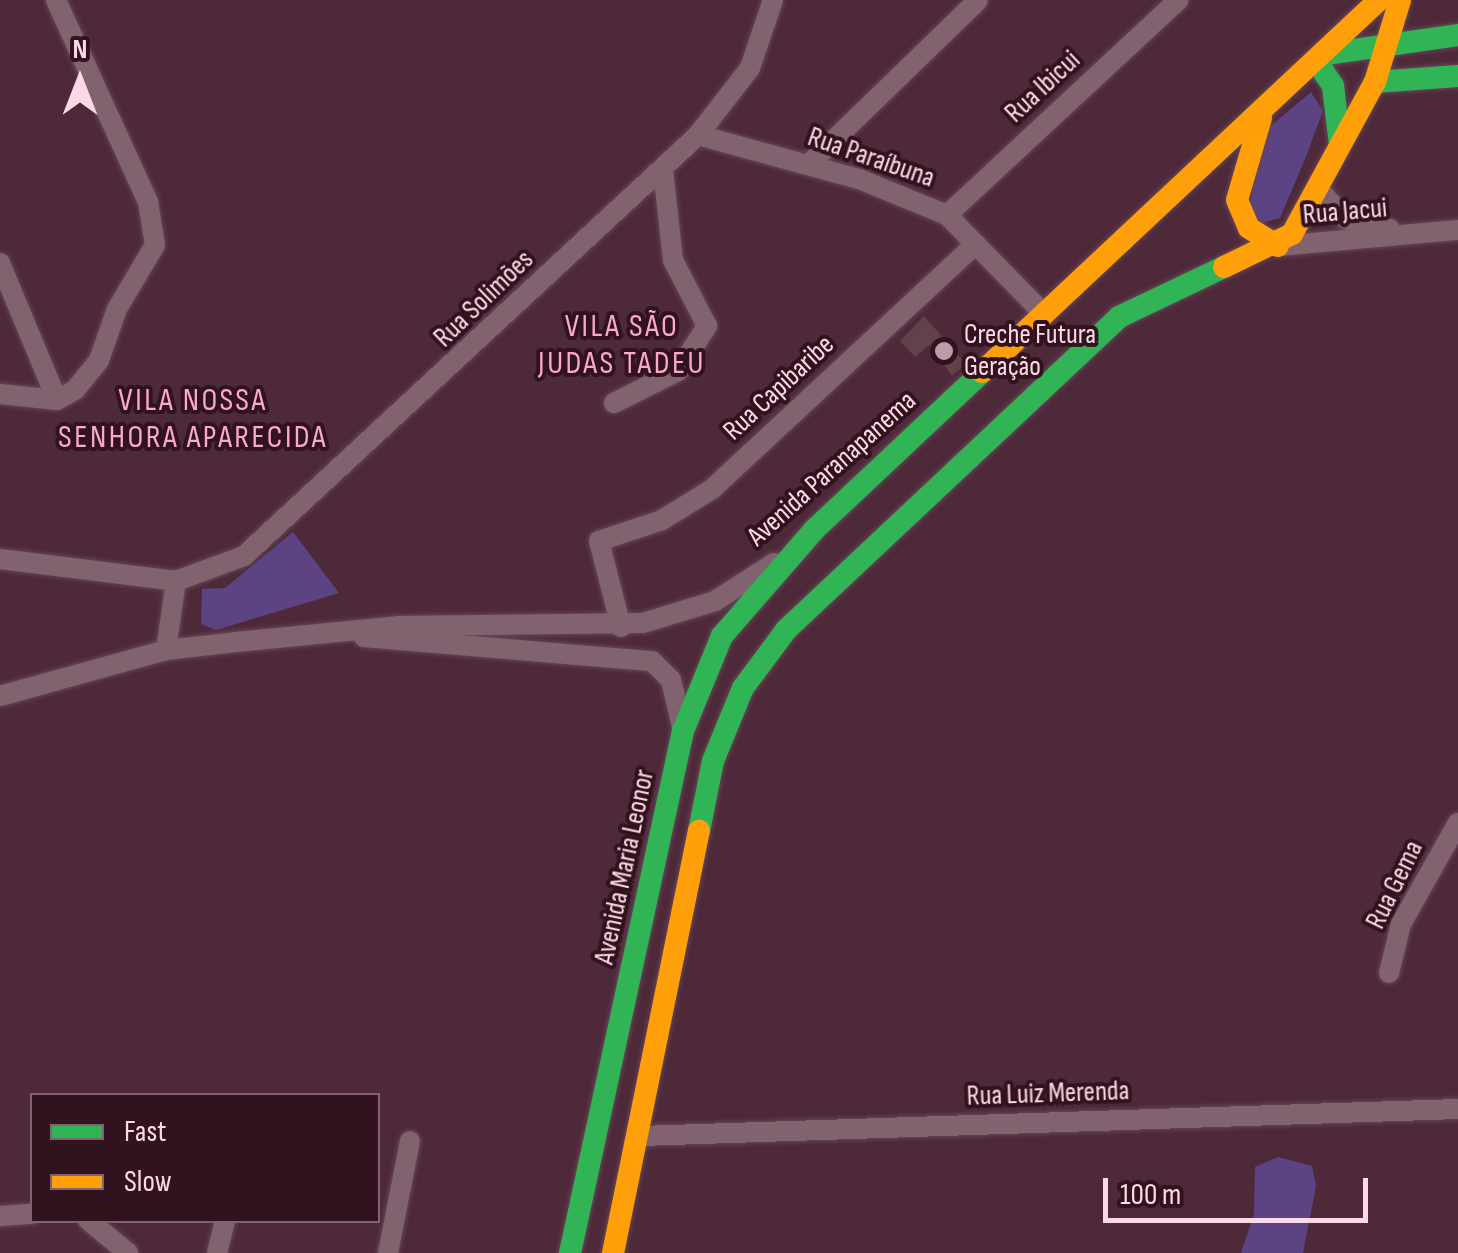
<!DOCTYPE html>
<meta charset="utf-8">
<style>
body{margin:0}
#map{position:relative;width:1458px;height:1253px;overflow:hidden;background:#4e293a;font-family:"Sofia Sans Condensed",sans-serif}
div>[style]{position:absolute}
.green>*{inset:0;background:#5c4484}
.building>*{inset:0;background:#61414a}
.roads{filter:drop-shadow(0 0 2px #654655) drop-shadow(0 0 2px #654655)}
.street>*{height:20px;margin:-10px;padding:0 10px;transform-origin:10px;border-radius:10px;background:#816370}
.fast>*{height:22px;margin:-11px;padding:0 11px;transform-origin:11px;border-radius:11px;background:#30b455}
.slow>*{height:22px;margin:-11px;padding:0 11px;transform-origin:11px;border-radius:11px;background:#ff9f0a}
.dots>*{width:28px;height:28px;translate:-50% -50%;box-sizing:border-box;border:5px solid #31131f;border-radius:50%}
span{translate:-50% -50%;white-space:nowrap;text-align:center;line-height:1.15;-webkit-text-stroke:8px #31131f;paint-order:stroke}
.street-label{font-size:28px;color:#fcd9e5}
.poi-label{font-size:28px;color:#fcd9e5}
.left{translate:0 -50%;text-align:left}
.quarter-label{font-size:32px;color:#fba9c8;letter-spacing:2.5px}
.legend{position:absolute;left:30px;top:1093px;width:350px;height:130px;box-sizing:border-box;background:#31131f;border:2px solid #82626e;margin:0;padding:12px 18px;list-style:none;font-size:30px;color:#fcd9e5}
.legend li{display:flex;align-items:center;gap:20px;height:50px}
.legend b{width:50px;border:2px solid #82626e}
.north{position:absolute;left:30px;top:30px;width:100px;height:100px;-webkit-text-stroke:8px #31131f;paint-order:stroke;rotate:0deg;font-size:28px;font-weight:700;line-height:40px;text-align:center;color:#fcd9e5}
.north::after{content:'';display:block;margin:auto;width:35px;height:45px;background:#fcd9e5;clip-path:polygon(50% 0,100% 100%,50% 72%,0 100%)}
.scale{position:absolute;left:1103px;top:1178px;width:265px;height:45px;box-sizing:border-box;border:5px solid #fcd9e5;border-top:0;padding-left:12px;font-size:30px;line-height:35px;white-space:nowrap;color:#fcd9e5;-webkit-text-stroke:8px #31131f;paint-order:stroke}
</style>
<div id="map">
<div class="green">
<div style="clip-path:polygon(1311px 92px,1323px 111px,1305px 159px,1280px 218px,1258px 224px,1248px 209px,1266px 130px)"></div>
<div style="clip-path:polygon(293px 532px,339px 593px,216px 630px,201px 624px,202px 589px,225px 588px)"></div>
<div style="clip-path:polygon(1278px 1157px,1312px 1166px,1316px 1186px,1303px 1253px,1241px 1253px,1254px 1214px,1255px 1167px)"></div>
</div>
<div class="building">
<div style="clip-path:polygon(924px 316px,966px 364px,952px 376px,929px 345px,915px 357px,900px 341px)"></div>
</div>
<div class="roads">
<div class="street">
<div style="left:698px;top:135px;width:167px;rotate:15.3deg"></div>
<div style="left:859px;top:179px;width:95px;rotate:22.2deg"></div>
<div style="left:947px;top:215px;width:140px;rotate:45.6deg"></div>
<div style="left:809px;top:164px;width:235px;rotate:-44.1deg"></div>
<div style="left:1321px;top:192px;width:37px;rotate:47deg"></div>
<div style="left:1346px;top:219px;width:45px;rotate:12.8deg"></div>
<div style="left:947px;top:215px;width:316px;rotate:-42.9deg"></div>
<div style="left:1278px;top:246px;width:181px;rotate:-5.1deg"></div>
<div style="left:0;top:263px;width:148px;rotate:67.4deg"></div>
<div style="left:0;top:394px;width:57px;rotate:6deg"></div>
<div style="left:57px;top:400px;width:21px;rotate:-29deg"></div>
<div style="left:75px;top:390px;width:38px;rotate:-51deg"></div>
<div style="left:99px;top:360px;width:54px;rotate:-70.6deg"></div>
<div style="left:117px;top:309px;width:74px;rotate:-59.3deg"></div>
<div style="left:155px;top:245px;width:44px;rotate:-99.2deg"></div>
<div style="left:148px;top:202px;width:222px;rotate:-114.5deg"></div>
<div style="left:614px;top:403px;width:72px;rotate:-26.6deg"></div>
<div style="left:678px;top:371px;width:54px;rotate:-57.2deg"></div>
<div style="left:707px;top:326px;width:74px;rotate:-117.3deg"></div>
<div style="left:673px;top:260px;width:91px;rotate:-96.3deg"></div>
<div style="left:0;top:559px;width:177px;rotate:7.1deg"></div>
<div style="left:176px;top:581px;width:72px;rotate:-20.2deg"></div>
<div style="left:244px;top:556px;width:619px;rotate:-42.84deg"></div>
<div style="left:698px;top:135px;width:85px;rotate:-52.2deg"></div>
<div style="left:750px;top:68px;width:72px;rotate:-71.3deg"></div>
<div style="left:621px;top:627px;width:89px;rotate:-104.3deg"></div>
<div style="left:599px;top:541px;width:66px;rotate:-18.4deg"></div>
<div style="left:662px;top:520px;width:59px;rotate:-31.8deg"></div>
<div style="left:712px;top:489px;width:360px;rotate:-42.9deg"></div>
<div style="left:364px;top:637px;width:289px;rotate:4.8deg"></div>
<div style="left:652px;top:661px;width:27px;rotate:45deg"></div>
<div style="left:671px;top:680px;width:52px;rotate:76.8deg"></div>
<div style="left:166px;top:650px;width:70px;rotate:-81.8deg"></div>
<div style="left:0;top:696px;width:172px;rotate:-15.5deg"></div>
<div style="left:166px;top:650px;width:70px;rotate:-6.5deg"></div>
<div style="left:236px;top:642px;width:163px;rotate:-5.6deg"></div>
<div style="left:398px;top:626px;width:245px;rotate:-0.7deg"></div>
<div style="left:643px;top:623px;width:75px;rotate:-17deg"></div>
<div style="left:715px;top:601px;width:70px;rotate:-32.8deg"></div>
<div style="left:1389px;top:973px;width:50px;rotate:-76.2deg"></div>
<div style="left:1401px;top:924px;width:116px;rotate:-60.6deg"></div>
<div style="left:640px;top:1136px;width:818px;rotate:-1.89deg"></div>
<div style="left:0;top:1216px;width:32px;rotate:-4deg"></div>
<div style="left:88px;top:1220px;width:52px;rotate:39.5deg"></div>
<div style="left:217px;top:1253px;width:34px;rotate:-76deg"></div>
<div style="left:388px;top:1253px;width:114px;rotate:-78.9deg"></div>
</div>
<div class="fast">
<div style="left:1326px;top:54px;width:133px;rotate:-8.2deg"></div>
<div style="left:1317px;top:62px;width:29px;rotate:56deg"></div>
<div style="left:1333px;top:86px;width:59px;rotate:83.2deg"></div>
<div style="left:1375px;top:82px;width:83px;rotate:-4.1deg"></div>
<div style="left:699px;top:831px;width:71px;rotate:-78.7deg"></div>
<div style="left:713px;top:761px;width:79px;rotate:-67.7deg"></div>
<div style="left:743px;top:688px;width:72px;rotate:-53.4deg"></div>
<div style="left:786px;top:630px;width:457px;rotate:-43.2deg"></div>
<div style="left:1119px;top:317px;width:116px;rotate:-25.5deg"></div>
<div style="left:570px;top:1253px;width:534px;rotate:-77.79deg"></div>
<div style="left:683px;top:731px;width:103px;rotate:-67.7deg"></div>
<div style="left:722px;top:636px;width:140px;rotate:-49deg"></div>
<div style="left:814px;top:530px;width:231px;rotate:-43.2deg"></div>
</div>
<div class="slow">
<div style="left:1261px;top:118px;width:85px;rotate:106.3deg"></div>
<div style="left:1237px;top:200px;width:30px;rotate:67deg"></div>
<div style="left:1249px;top:228px;width:34px;rotate:32deg"></div>
<div style="left:1224px;top:267px;width:76px;rotate:-25.9deg"></div>
<div style="left:1292px;top:234px;width:173px;rotate:-61.4deg"></div>
<div style="left:1375px;top:82px;width:86px;rotate:-73deg"></div>
<div style="left:982px;top:372px;width:544px;rotate:-43.14deg"></div>
<div style="left:613px;top:1253px;width:431px;rotate:-78.5deg"></div>
</div>
</div>
<div class="dots">
<div style="left:944px;top:351px;background:#bf9ba9"></div>
</div>
<div class="street-label">
<span style="left:1043px;top:87px;rotate:-43deg">Rua Ibicui</span>
<span style="left:871px;top:158px;rotate:19deg">Rua Paraíbuna</span>
<span style="left:1345px;top:212px;rotate:-5deg">Rua Jacui</span>
<span style="left:484px;top:299px;rotate:-44deg">Rua Solimões</span>
<span style="left:779px;top:388px;rotate:-43deg">Rua Capibaribe</span>
<span style="left:832px;top:469px;rotate:-42deg">Avenida Paranapanema</span>
<span style="left:625px;top:867px;rotate:-78deg">Avenida Maria Leonor</span>
<span style="left:1395px;top:885px;rotate:-64deg">Rua Gema</span>
<span style="left:1048px;top:1094px;rotate:-2deg">Rua Luiz Merenda</span>
</div>
<div class="poi-label">
<span class="left" style="left:964px;top:351px">Creche Futura<br>Geração</span>
</div>
<div class="quarter-label">
<span style="left:622px;top:346px">VILA SÃO<br>JUDAS TADEU</span>
<span style="left:193px;top:420px">VILA NOSSA<br>SENHORA APARECIDA</span>
</div>
<ul class="legend">
<li><b style="height:12px;background:#30b455"></b>Fast</li>
<li><b style="height:12px;background:#ff9f0a"></b>Slow</li>
</ul>
<div class="north">N</div>
<div class="scale">100 m</div>
</div>
